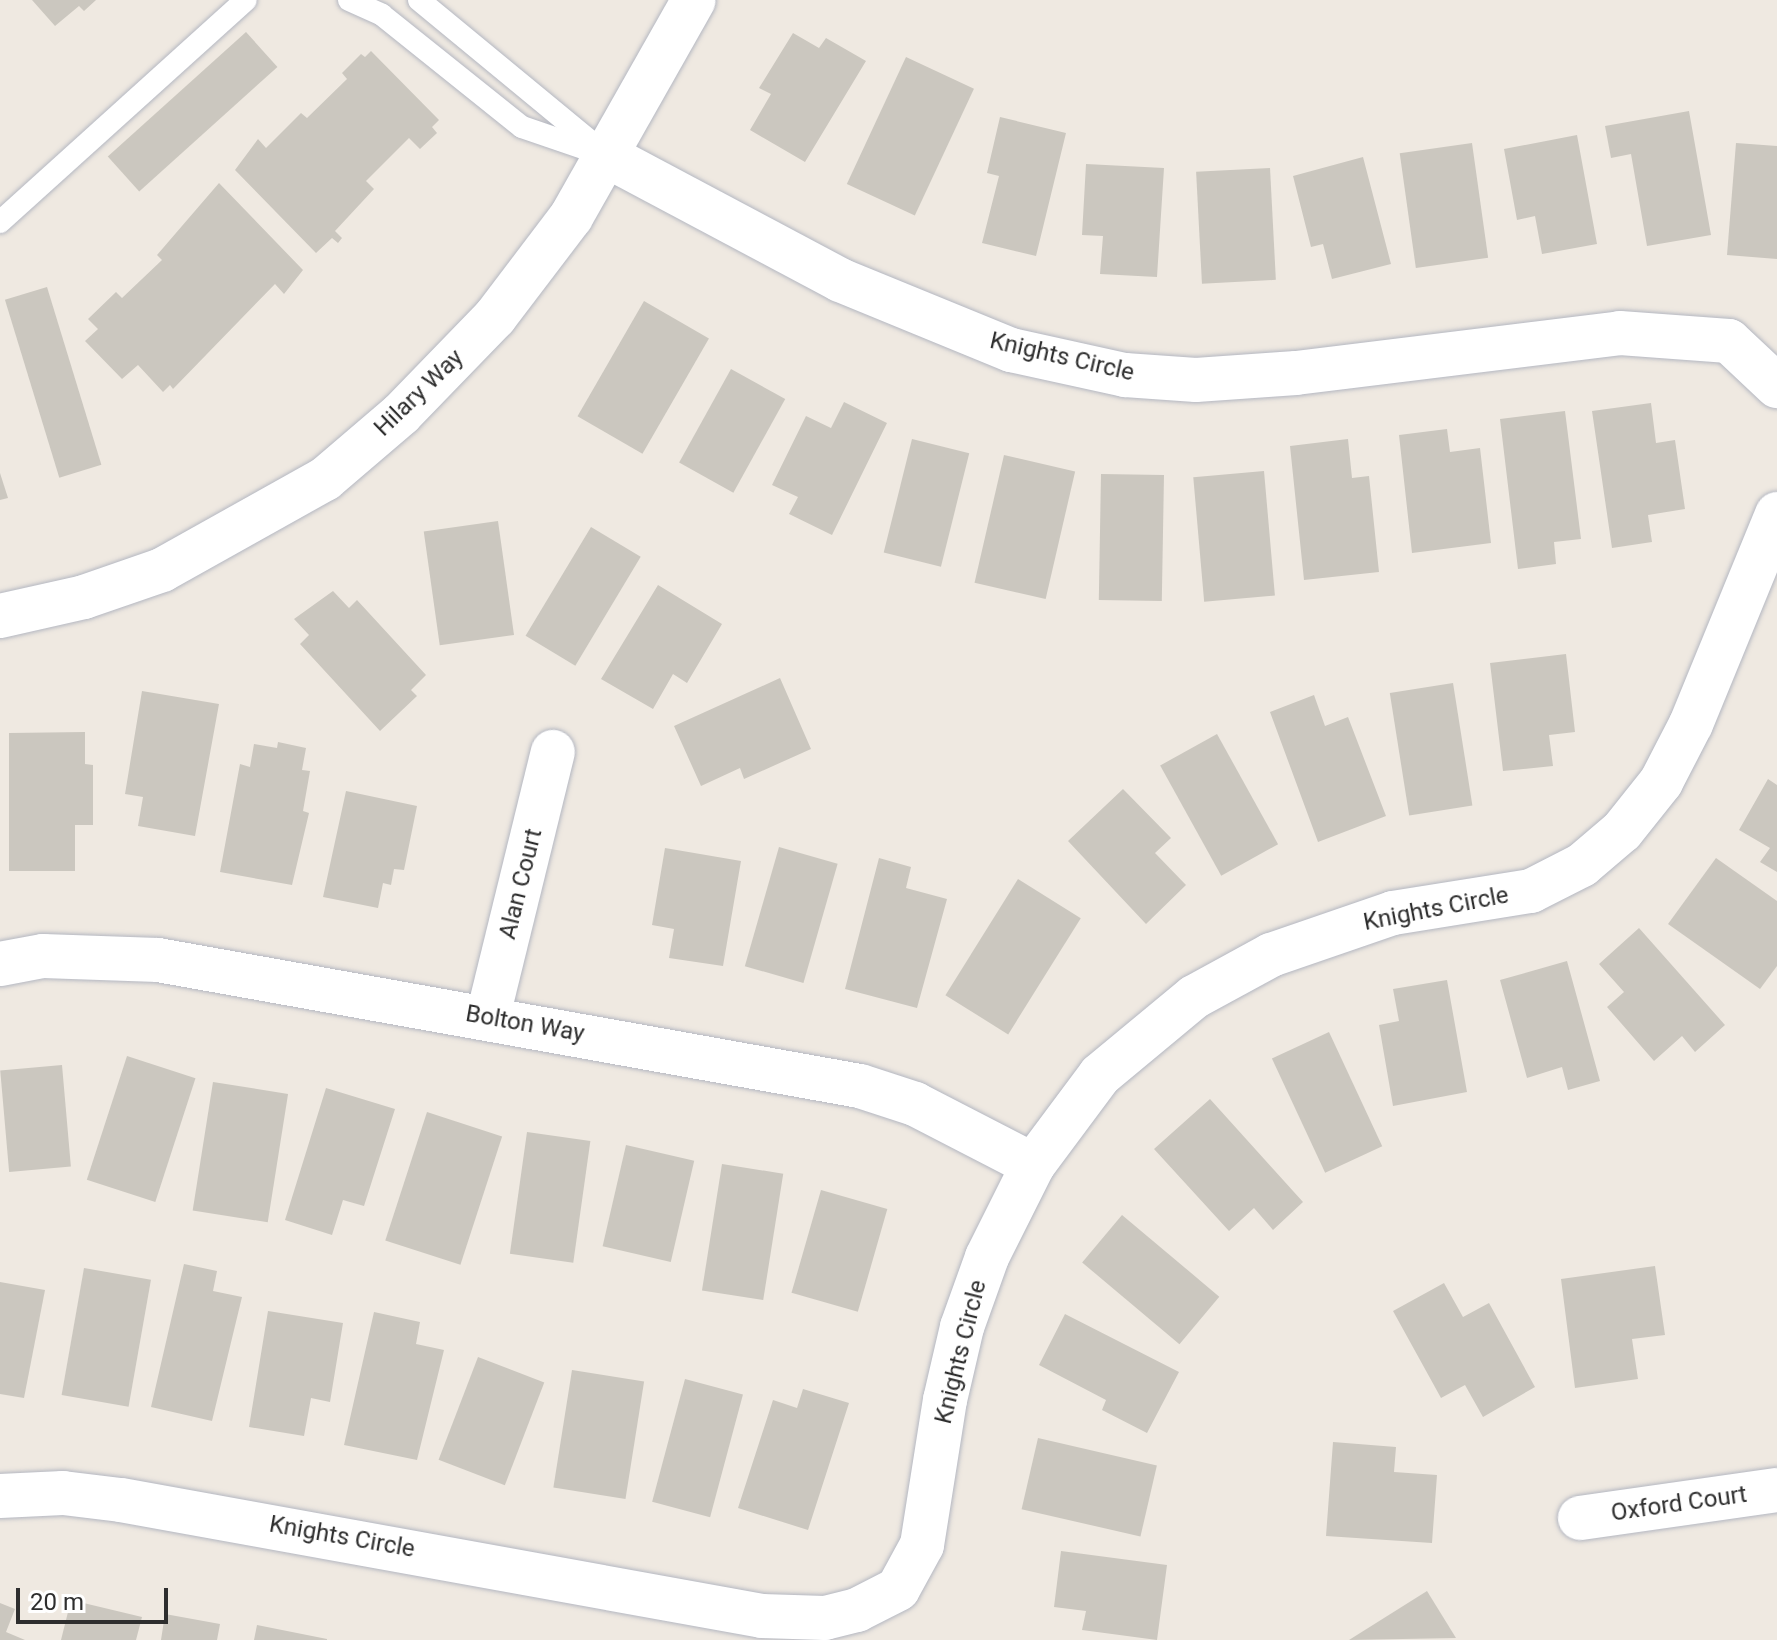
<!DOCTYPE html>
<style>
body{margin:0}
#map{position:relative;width:1777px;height:1640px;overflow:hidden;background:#efe9e1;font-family:Roboto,sans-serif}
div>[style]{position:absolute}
.building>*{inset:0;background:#cbc7bf;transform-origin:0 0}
.roads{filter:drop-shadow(0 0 2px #b4b7c1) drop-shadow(0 0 2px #b4b7c1)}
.service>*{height:22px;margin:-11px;padding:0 11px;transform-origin:11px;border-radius:11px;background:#fff}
.minor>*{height:44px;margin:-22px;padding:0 22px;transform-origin:22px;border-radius:22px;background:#fff}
span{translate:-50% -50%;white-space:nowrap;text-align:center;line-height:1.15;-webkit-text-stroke:7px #fff;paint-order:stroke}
.street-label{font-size:24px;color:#2e2e2e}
.scale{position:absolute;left:16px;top:1588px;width:152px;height:36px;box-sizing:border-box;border:4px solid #2e2e2e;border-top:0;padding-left:10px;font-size:24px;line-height:28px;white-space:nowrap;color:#2e2e2e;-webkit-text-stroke:6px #fff;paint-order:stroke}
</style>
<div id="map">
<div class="building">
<div style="clip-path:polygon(32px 0,96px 0,84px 11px,79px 6px,55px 26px)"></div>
<div style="left:246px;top:32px;width:47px;height:186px;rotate:48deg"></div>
<div style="clip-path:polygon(793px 33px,819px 48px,826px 38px,866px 61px,805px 162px,750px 130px,771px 94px,759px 88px)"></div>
<div style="clip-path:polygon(371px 51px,439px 120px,432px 127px,437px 133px,420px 149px,409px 138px,366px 181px,374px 189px,335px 231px,342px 238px,338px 243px,332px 238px,316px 253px,235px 170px,258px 139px,266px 148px,301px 113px,307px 118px,347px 79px,342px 73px,361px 54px,365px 57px)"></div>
<div style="left:906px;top:57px;width:75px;height:140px;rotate:25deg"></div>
<div style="clip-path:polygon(1689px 111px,1711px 235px,1647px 246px,1631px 154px,1611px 158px,1605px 126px)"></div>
<div style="clip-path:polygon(1000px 117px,1066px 133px,1036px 256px,982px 243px,999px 176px,987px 173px)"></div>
<div style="clip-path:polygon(1577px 135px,1597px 244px,1542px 254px,1535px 216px,1517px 220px,1504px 149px)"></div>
<div style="left:1472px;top:143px;width:116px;height:73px;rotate:82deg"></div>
<div style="clip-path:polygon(1736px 143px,1777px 146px,1777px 259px,1727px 255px)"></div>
<div style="clip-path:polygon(1363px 157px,1391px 264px,1332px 279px,1323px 244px,1311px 247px,1293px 176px)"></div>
<div style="clip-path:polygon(1086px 164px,1164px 168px,1157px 277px,1100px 274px,1103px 236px,1082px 235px)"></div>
<div style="left:1270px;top:168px;width:112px;height:74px;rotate:87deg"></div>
<div style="clip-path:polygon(219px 183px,303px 270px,284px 294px,275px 284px,173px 389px,170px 385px,163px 392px,138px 365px,122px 379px,85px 341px,98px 329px,88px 319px,116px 292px,122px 298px,162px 260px,157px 255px)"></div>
<div style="left:47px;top:287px;width:186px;height:44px;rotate:73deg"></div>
<div style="left:644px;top:301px;width:75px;height:133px;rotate:30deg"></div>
<div style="left:731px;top:369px;width:62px;height:107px;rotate:29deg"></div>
<div style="clip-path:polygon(844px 402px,887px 423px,832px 535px,789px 514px,798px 497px,772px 485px,806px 416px,831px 428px)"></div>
<div style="clip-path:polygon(1651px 403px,1656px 443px,1675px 440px,1685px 509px,1648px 515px,1652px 542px,1612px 548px,1592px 411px)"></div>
<div style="clip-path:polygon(1565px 411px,1581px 539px,1554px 542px,1556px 564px,1518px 569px,1500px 419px)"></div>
<div style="clip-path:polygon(1447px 429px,1450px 452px,1480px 448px,1491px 543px,1412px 553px,1399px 435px)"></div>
<div style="left:912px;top:439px;width:59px;height:117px;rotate:14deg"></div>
<div style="clip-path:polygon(1348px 439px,1352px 478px,1369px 476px,1379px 572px,1304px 580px,1290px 446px)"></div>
<div style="left:1004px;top:455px;width:73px;height:131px;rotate:13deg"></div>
<div style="left:1264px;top:471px;width:125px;height:71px;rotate:85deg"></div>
<div style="clip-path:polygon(0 473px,8px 498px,0 500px)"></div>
<div style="left:1101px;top:474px;width:63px;height:126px;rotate:1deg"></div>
<div style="left:498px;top:521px;width:115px;height:75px;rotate:82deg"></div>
<div style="left:591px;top:527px;width:58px;height:127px;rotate:31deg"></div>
<div style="clip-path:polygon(658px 585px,722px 624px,687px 683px,673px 674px,653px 709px,601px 679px)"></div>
<div style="clip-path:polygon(333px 591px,349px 608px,357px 600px,426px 675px,411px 690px,417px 696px,380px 731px,300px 644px,309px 635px,294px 619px)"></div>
<div style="clip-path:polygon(1566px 654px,1575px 732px,1549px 735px,1553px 766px,1503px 771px,1490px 663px)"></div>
<div style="clip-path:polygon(780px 678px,811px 749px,744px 779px,740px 768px,701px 786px,674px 726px)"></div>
<div style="left:1453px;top:683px;width:124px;height:64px;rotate:81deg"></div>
<div style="clip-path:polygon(142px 691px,219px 704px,195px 836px,138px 826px,143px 797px,125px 794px)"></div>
<div style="clip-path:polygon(1314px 695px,1325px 726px,1348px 717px,1386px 816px,1318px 842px,1270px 712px)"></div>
<div style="clip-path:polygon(85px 732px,85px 764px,93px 765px,93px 825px,75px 825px,75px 871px,9px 871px,9px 733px)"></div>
<div style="left:1217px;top:734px;width:126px;height:65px;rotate:61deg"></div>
<div style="clip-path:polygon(278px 742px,306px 748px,302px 770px,310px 771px,303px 811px,309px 813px,292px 885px,220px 872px,240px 764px,250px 767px,254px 744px,277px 748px)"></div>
<div style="clip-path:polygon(1768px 779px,1777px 785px,1777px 872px,1760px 862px,1770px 848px,1739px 830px)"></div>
<div style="clip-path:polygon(1123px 789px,1171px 838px,1155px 853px,1186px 885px,1146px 924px,1068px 841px)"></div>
<div style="clip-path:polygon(346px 791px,417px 806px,404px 870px,394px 869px,391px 885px,383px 883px,378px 908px,323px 897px)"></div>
<div style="left:779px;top:847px;width:61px;height:124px;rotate:16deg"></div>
<div style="clip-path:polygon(665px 848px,741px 861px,723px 966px,669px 958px,674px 929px,652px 925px)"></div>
<div style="clip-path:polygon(879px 858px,911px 867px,906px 888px,947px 899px,917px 1008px,845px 989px)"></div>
<div style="clip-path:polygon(1716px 858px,1777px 901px,1777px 966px,1760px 989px,1668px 924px)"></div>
<div style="left:1018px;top:879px;width:74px;height:137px;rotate:32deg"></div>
<div style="clip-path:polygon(1639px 928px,1725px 1025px,1695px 1052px,1682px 1036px,1654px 1061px,1607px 1007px,1624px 992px,1599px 964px)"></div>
<div style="clip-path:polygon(1567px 961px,1600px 1081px,1568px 1090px,1562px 1067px,1527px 1078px,1500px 980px)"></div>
<div style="clip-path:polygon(1447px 980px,1467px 1092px,1393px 1106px,1379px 1025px,1399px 1021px,1393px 989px)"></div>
<div style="left:1329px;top:1032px;width:126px;height:63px;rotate:65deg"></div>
<div style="left:127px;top:1056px;width:72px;height:130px;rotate:18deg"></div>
<div style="left:62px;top:1065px;width:102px;height:62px;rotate:85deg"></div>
<div style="left:213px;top:1082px;width:76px;height:130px;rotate:9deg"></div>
<div style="clip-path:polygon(326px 1088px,395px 1109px,364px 1206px,343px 1200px,332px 1235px,285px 1220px)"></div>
<div style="clip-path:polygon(1210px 1099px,1303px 1202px,1273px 1230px,1254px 1208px,1229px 1231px,1154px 1149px)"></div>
<div style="left:427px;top:1112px;width:79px;height:135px;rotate:18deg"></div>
<div style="left:527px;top:1132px;width:64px;height:123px;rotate:8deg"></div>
<div style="left:626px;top:1145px;width:70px;height:104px;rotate:13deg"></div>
<div style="left:722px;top:1164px;width:62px;height:128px;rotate:9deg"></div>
<div style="left:821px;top:1190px;width:69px;height:107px;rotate:16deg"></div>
<div style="left:1122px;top:1215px;width:127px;height:62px;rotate:40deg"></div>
<div style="clip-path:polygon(184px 1264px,217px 1271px,213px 1291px,242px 1297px,212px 1421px,151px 1407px)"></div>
<div style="clip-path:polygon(1655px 1266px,1665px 1335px,1632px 1339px,1638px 1379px,1575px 1388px,1561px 1279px)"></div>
<div style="left:84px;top:1268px;width:68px;height:129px;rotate:10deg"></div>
<div style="clip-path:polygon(0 1282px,45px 1290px,24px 1398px,0 1394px)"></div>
<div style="clip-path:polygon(1444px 1283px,1463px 1317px,1489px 1303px,1535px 1387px,1483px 1417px,1465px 1385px,1441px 1398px,1393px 1311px)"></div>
<div style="clip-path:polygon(268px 1311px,343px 1323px,330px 1402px,311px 1398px,304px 1436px,249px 1427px)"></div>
<div style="clip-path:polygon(374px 1312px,420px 1322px,416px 1344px,444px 1350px,417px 1460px,344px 1445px)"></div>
<div style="clip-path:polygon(1065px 1314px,1179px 1372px,1147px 1433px,1102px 1410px,1106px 1400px,1039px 1365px)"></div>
<div style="left:478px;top:1357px;width:71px;height:110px;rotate:21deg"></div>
<div style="left:572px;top:1370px;width:73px;height:119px;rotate:9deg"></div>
<div style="left:685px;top:1379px;width:60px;height:127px;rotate:15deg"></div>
<div style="clip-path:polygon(803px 1389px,849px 1403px,808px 1530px,738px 1508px,773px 1400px,797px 1408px)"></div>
<div style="left:1038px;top:1438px;width:122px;height:73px;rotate:13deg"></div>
<div style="clip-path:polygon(1333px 1442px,1396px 1447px,1394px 1472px,1437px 1475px,1432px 1543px,1326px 1536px)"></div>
<div style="clip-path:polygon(1061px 1551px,1167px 1565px,1157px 1640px,1082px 1630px,1086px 1611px,1054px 1607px)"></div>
<div style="clip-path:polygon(1427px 1591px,1456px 1638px,1349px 1640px)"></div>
<div style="clip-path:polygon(71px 1600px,142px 1617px,136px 1640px,61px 1640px)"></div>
<div style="clip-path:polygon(0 1603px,15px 1609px,6px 1632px,25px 1640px,0 1640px)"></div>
<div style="clip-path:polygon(165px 1614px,220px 1624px,217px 1640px,161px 1640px)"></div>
<div style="clip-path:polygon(257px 1625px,327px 1639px,327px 1640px,254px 1640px)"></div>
</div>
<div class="roads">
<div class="service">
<div style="left:349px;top:0;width:36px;rotate:24deg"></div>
<div style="left:382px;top:15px;width:179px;rotate:38.7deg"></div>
<div style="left:522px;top:127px;width:92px;rotate:19deg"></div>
<div style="left:419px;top:0;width:229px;rotate:39.5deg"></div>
<div style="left:0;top:222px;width:331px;rotate:-42.1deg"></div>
</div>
<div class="minor">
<div style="left:609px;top:157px;width:262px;rotate:28deg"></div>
<div style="left:840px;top:280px;width:185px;rotate:22.3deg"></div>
<div style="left:1011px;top:350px;width:117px;rotate:12.4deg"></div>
<div style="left:1125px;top:375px;width:71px;rotate:4deg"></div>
<div style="left:1196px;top:380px;width:100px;rotate:-4deg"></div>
<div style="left:1296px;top:373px;width:326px;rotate:-7deg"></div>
<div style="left:1620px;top:333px;width:109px;rotate:4.2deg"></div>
<div style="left:1729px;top:341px;width:66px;rotate:43.2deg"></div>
<div style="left:0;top:616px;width:86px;rotate:-12.7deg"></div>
<div style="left:84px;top:597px;width:83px;rotate:-19.1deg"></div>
<div style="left:162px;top:570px;width:187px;rotate:-29.2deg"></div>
<div style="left:325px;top:479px;width:100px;rotate:-40.5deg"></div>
<div style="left:401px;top:414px;width:135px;rotate:-45.9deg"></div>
<div style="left:495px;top:317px;width:126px;rotate:-52.8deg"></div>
<div style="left:571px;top:217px;width:249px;rotate:-60.5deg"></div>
<div style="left:0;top:964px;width:44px;rotate:-10.5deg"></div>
<div style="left:43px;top:956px;width:115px;rotate:2deg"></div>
<div style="left:158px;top:960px;width:713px;rotate:10.18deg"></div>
<div style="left:860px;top:1086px;width:58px;rotate:18.1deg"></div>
<div style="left:915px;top:1104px;width:133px;rotate:27.3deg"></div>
<div style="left:488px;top:1016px;width:272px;rotate:-76.2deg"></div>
<div style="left:0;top:1496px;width:63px;rotate:-2.7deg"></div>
<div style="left:63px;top:1493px;width:58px;rotate:6.9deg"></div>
<div style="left:121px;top:1500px;width:651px;rotate:10.26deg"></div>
<div style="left:762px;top:1616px;width:63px;rotate:1.8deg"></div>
<div style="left:825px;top:1618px;width:33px;rotate:-14deg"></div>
<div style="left:857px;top:1610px;width:46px;rotate:-27.1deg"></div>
<div style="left:898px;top:1589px;width:50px;rotate:-61.4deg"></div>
<div style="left:922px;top:1545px;width:147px;rotate:-81deg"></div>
<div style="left:945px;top:1400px;width:75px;rotate:-76.9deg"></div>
<div style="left:962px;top:1327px;width:74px;rotate:-70.3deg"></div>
<div style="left:987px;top:1257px;width:103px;rotate:-63.4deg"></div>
<div style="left:1033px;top:1165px;width:112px;rotate:-53.3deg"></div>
<div style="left:1100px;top:1075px;width:122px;rotate:-39.7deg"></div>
<div style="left:1194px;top:997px;width:88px;rotate:-28.6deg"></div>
<div style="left:1271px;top:955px;width:129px;rotate:-19deg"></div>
<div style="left:1393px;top:913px;width:140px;rotate:-9.1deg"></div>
<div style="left:1531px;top:891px;width:57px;rotate:-27deg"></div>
<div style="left:1582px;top:865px;width:52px;rotate:-40.4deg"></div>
<div style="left:1622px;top:831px;width:63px;rotate:-51.5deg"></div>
<div style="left:1661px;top:782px;width:65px;rotate:-62.7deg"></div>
<div style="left:1691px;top:724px;width:227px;rotate:-67.7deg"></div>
<div style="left:1580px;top:1518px;width:199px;rotate:-8.1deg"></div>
</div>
</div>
<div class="street-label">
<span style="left:1062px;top:357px;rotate:13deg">Knights Circle</span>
<span style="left:419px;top:393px;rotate:-44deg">Hilary Way</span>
<span style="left:521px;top:884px;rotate:-76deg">Alan Court</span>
<span style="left:1436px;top:909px;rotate:-11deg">Knights Circle</span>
<span style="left:525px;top:1024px;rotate:10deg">Bolton Way</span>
<span style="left:961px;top:1352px;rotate:-76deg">Knights Circle</span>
<span style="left:1679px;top:1504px;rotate:-8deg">Oxford Court</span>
<span style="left:342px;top:1537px;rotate:10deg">Knights Circle</span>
</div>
<div class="scale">20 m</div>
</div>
